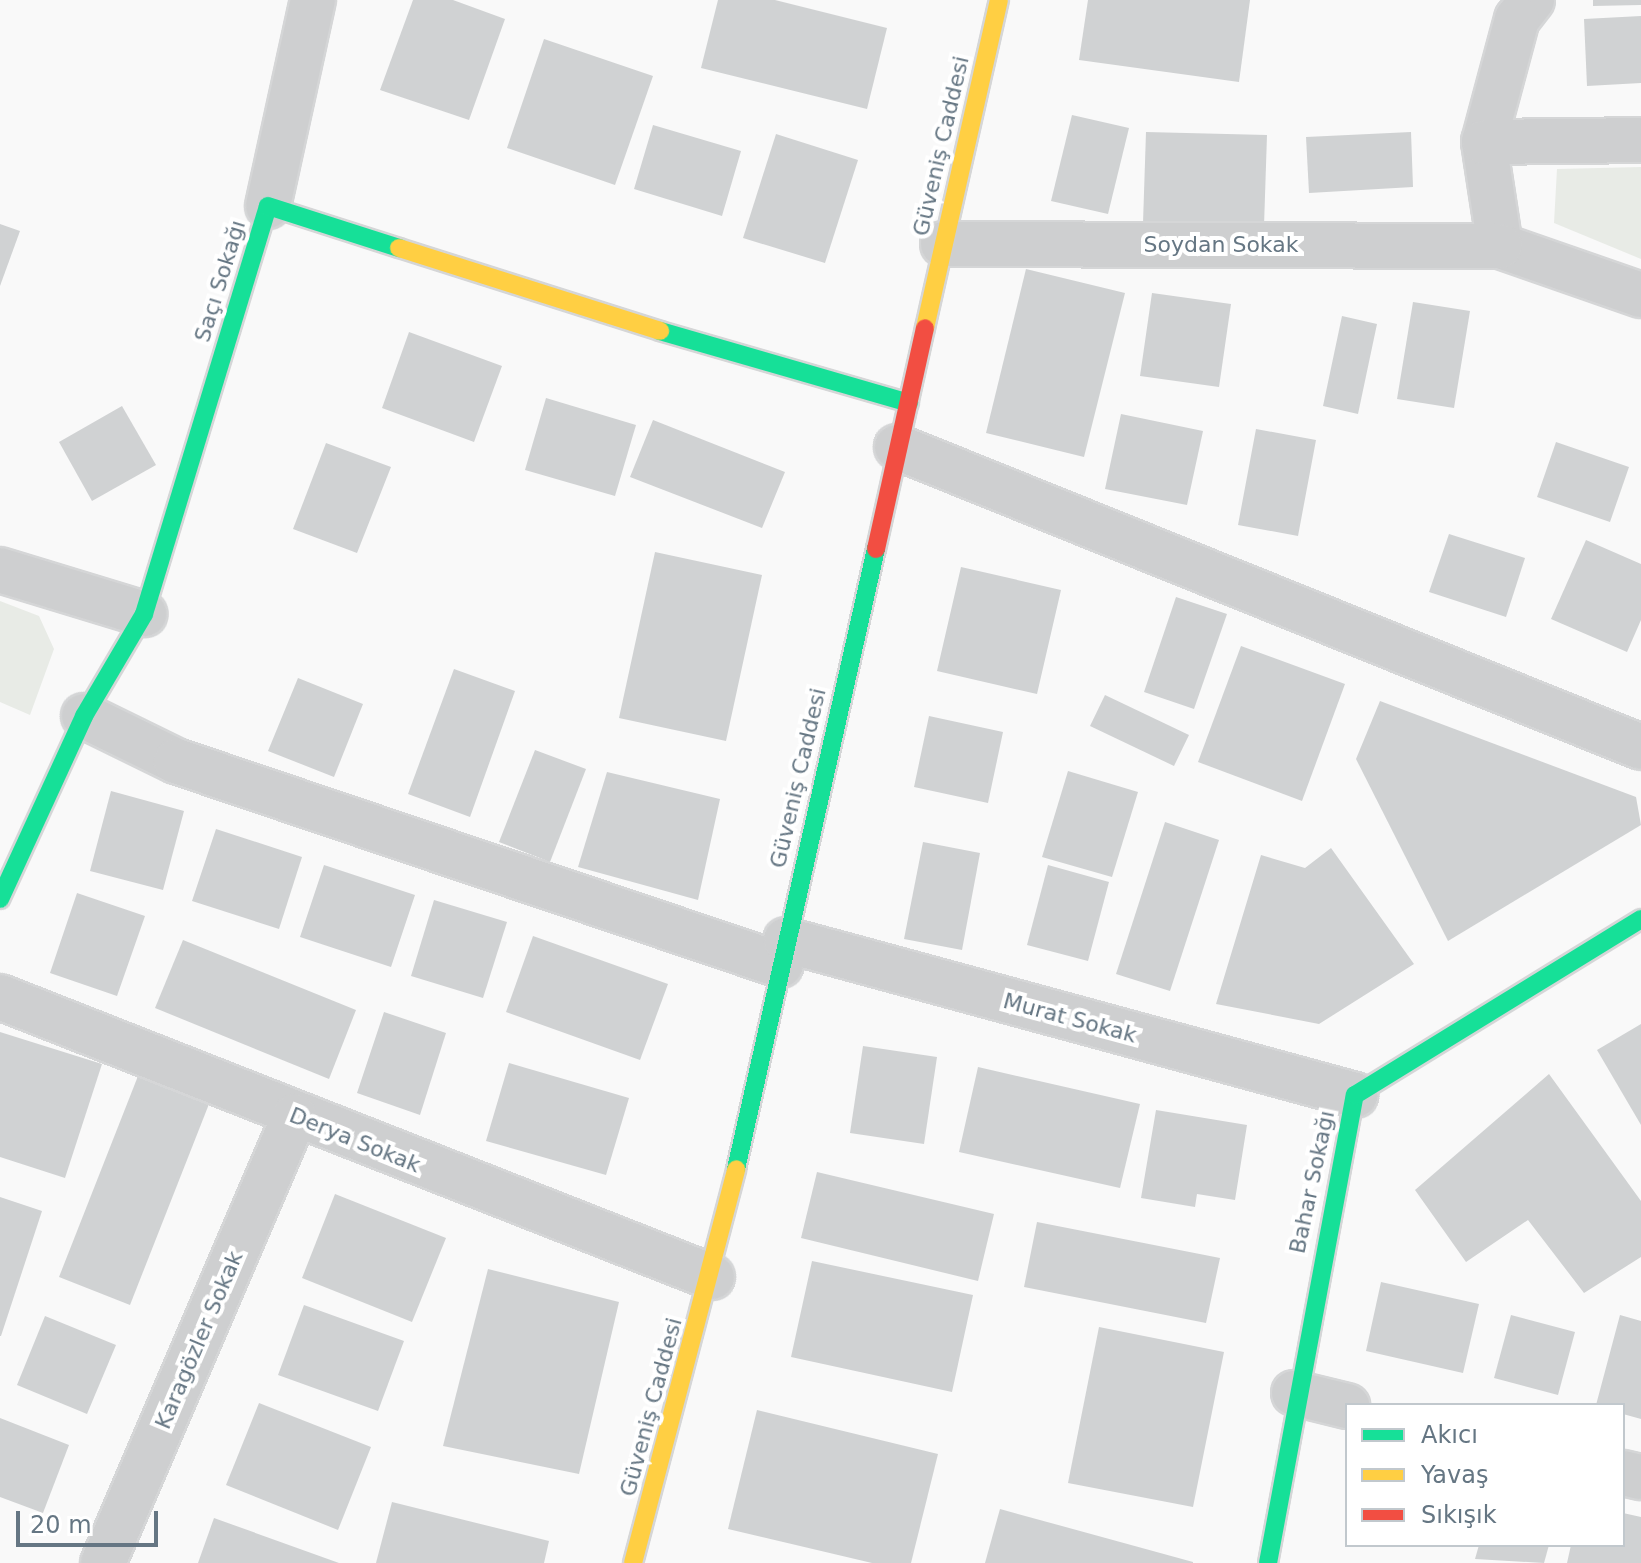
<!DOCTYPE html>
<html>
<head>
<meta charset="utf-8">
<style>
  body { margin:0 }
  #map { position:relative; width:1641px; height:1563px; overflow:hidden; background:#f9f9f9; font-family:"DejaVu Sans",sans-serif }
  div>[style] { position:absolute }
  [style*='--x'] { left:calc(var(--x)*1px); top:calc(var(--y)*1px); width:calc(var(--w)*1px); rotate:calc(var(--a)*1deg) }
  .green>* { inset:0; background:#e8ebe6 }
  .building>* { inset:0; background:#d0d2d3 }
  .roads { filter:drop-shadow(2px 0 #d5d6d7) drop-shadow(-2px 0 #d5d6d7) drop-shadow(0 2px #d5d6d7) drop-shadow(0 -2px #d5d6d7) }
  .street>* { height:44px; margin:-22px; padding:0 22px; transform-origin:22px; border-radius:22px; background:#cecfd0 }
  .fast>* { height:18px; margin:-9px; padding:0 9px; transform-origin:9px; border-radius:9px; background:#16e098 }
  .slow>* { height:18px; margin:-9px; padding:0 9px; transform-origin:9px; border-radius:9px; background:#ffcf43 }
  .jam>* { height:18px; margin:-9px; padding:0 9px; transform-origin:9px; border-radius:9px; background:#f24e42 }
  span { translate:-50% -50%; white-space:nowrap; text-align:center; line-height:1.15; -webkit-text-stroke:8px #fff; paint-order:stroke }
  .street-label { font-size:22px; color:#657683 }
  .legend { position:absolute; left:1345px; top:1403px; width:280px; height:144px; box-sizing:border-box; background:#fff; border:2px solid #c1c8cd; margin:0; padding:10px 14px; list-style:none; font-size:24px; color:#657683 }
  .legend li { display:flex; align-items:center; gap:16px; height:40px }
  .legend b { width:40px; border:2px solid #c1c8cd }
  .scale { position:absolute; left:16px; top:1511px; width:142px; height:36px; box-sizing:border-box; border:4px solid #657683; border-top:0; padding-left:10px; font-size:24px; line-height:28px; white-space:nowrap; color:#657683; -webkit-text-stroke:6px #fff; paint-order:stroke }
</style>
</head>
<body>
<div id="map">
  <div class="green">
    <div style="clip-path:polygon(1641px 167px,1641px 259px,1554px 223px,1557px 169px)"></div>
    <div style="clip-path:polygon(0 601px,39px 616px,54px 649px,30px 715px,0 702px)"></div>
  </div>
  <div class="building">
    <div style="clip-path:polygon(413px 0,453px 0,505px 19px,469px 120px,380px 90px)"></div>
    <div style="clip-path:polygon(718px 0,775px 0,887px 28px,867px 109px,701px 68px)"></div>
    <div style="clip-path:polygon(1088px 0,1250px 0,1239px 82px,1079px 60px)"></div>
    <div style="clip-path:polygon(1593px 0,1641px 0,1641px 5px,1593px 6px)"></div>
    <div style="clip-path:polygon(1641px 16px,1641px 83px,1587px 86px,1584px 19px)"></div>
    <div style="clip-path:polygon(544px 39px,653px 76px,615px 185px,507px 148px)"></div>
    <div style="clip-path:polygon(1072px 115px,1129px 128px,1108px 214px,1051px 201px)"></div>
    <div style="clip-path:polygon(653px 125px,741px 151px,722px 216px,634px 189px)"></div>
    <div style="clip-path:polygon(1146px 132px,1267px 135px,1264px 226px,1143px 223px)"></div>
    <div style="clip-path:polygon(1411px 132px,1413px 187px,1309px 193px,1306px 137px)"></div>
    <div style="clip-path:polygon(776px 134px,858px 160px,825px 263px,743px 238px)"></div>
    <div style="clip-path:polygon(0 224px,20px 231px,0 286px)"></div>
    <div style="clip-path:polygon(1026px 269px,1125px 293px,1084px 457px,986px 433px)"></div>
    <div style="clip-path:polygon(1152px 293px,1231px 304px,1219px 387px,1140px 376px)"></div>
    <div style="clip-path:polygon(1413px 302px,1470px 311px,1454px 408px,1397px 399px)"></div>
    <div style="clip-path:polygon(1342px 316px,1377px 324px,1358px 414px,1323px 406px)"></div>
    <div style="clip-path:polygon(409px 332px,502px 366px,474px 442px,382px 408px)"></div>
    <div style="clip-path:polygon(546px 398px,636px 425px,615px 496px,525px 470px)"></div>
    <div style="clip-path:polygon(122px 406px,156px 465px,92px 501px,59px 442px)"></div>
    <div style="clip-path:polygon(1121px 414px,1203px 431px,1187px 505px,1105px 489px)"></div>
    <div style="clip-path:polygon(653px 420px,785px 472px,762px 528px,630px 477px)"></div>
    <div style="clip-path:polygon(1256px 429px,1316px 440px,1298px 536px,1238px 525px)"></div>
    <div style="clip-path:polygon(1556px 442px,1629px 467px,1610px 522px,1537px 497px)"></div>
    <div style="clip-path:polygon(326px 443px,391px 467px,357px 553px,293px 529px)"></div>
    <div style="clip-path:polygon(1449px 534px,1525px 558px,1506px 617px,1429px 592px)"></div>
    <div style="clip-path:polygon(1586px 540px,1641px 564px,1641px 620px,1627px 652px,1551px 619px)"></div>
    <div style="clip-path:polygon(655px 552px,762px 575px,726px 741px,619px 718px)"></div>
    <div style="clip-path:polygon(961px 567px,1061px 590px,1037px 694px,937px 671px)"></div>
    <div style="clip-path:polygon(1176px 597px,1227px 614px,1194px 709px,1144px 692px)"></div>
    <div style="clip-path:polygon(1241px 646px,1345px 684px,1302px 801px,1198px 762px)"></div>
    <div style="clip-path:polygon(454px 669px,515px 691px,470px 817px,408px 794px)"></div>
    <div style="clip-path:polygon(298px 678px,363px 704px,334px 777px,268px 751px)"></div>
    <div style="clip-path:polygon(1105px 695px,1189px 735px,1174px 766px,1090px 726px)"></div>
    <div style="clip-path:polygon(1380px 701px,1636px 797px,1641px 825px,1448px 941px,1356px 759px)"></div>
    <div style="clip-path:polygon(929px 716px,1003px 732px,988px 803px,914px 787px)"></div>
    <div style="clip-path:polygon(535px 750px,586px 769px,550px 862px,499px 842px)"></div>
    <div style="clip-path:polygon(1068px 771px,1138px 792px,1112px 877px,1042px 857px)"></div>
    <div style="clip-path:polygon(607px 772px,720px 799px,698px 900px,578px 867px)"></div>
    <div style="clip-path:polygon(111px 791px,184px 811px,163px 890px,90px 871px)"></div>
    <div style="clip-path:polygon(1165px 822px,1219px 840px,1170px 991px,1116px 974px)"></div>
    <div style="clip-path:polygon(216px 829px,302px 857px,279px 929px,192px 901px)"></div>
    <div style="clip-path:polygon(923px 842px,980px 853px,962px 950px,904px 939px)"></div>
    <div style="clip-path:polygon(1331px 848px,1414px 964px,1319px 1024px,1216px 1004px,1261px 855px,1305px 868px)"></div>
    <div style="clip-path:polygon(324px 865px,415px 895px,391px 967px,300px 937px)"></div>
    <div style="clip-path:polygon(1048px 865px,1109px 882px,1088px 961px,1027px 945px)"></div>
    <div style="clip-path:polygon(77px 893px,145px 916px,117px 996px,50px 973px)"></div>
    <div style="clip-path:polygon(434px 900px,507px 922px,483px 998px,411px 976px)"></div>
    <div style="clip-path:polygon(533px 936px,668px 984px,640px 1060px,506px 1012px)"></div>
    <div style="clip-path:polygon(183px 940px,356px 1010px,329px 1079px,155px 1008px)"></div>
    <div style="clip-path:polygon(384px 1012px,446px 1033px,420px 1115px,357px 1093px)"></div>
    <div style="clip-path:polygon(1641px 1024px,1641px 1125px,1597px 1050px)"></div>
    <div style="clip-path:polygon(0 1032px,102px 1064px,65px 1178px,0 1157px)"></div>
    <div style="clip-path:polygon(863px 1046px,937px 1057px,924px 1144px,850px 1133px)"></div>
    <div style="clip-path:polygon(509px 1063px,629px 1098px,606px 1175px,486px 1141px)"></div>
    <div style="clip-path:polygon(978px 1067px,1140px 1104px,1120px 1188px,959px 1152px)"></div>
    <div style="clip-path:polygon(1549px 1074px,1641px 1201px,1641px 1257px,1584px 1293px,1528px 1220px,1466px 1262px,1415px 1190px)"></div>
    <div style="clip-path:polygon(138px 1076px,209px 1104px,130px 1305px,59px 1277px)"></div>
    <div style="clip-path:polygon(1156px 1110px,1247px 1125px,1235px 1200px,1197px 1194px,1195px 1207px,1141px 1198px)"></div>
    <div style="clip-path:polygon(817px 1172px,994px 1214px,978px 1281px,801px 1238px)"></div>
    <div style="clip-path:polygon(335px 1194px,446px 1238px,412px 1322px,302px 1278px)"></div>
    <div style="clip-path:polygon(0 1197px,42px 1211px,1px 1336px,0 1336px)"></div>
    <div style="clip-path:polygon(1037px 1222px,1220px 1258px,1206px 1323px,1024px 1287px)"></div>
    <div style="clip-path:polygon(812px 1261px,973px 1295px,952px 1392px,791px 1357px)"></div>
    <div style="clip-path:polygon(488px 1269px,619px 1302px,579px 1474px,443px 1446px)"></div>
    <div style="clip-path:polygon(1381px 1282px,1479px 1304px,1463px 1373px,1366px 1351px)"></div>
    <div style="clip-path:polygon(304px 1305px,404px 1341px,378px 1411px,278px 1375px)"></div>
    <div style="clip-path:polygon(1511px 1315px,1575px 1332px,1558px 1395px,1494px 1378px)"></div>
    <div style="clip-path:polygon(1620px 1315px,1641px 1321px,1641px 1419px,1623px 1414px,1623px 1405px,1596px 1405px)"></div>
    <div style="clip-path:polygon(45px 1316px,116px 1345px,87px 1414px,17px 1385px)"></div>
    <div style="clip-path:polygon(1099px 1327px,1224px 1352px,1193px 1507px,1068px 1483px)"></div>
    <div style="clip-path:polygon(259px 1403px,371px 1447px,338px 1530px,226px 1485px)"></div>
    <div style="clip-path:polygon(757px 1410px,938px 1454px,911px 1563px,872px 1563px,728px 1529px)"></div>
    <div style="clip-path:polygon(0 1418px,69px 1445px,43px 1513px,0 1497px)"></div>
    <div style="clip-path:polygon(392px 1502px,549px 1541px,544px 1563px,376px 1563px)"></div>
    <div style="clip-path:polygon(1000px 1509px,1193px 1562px,1193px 1563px,985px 1563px)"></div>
    <div style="clip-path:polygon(1623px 1513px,1641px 1517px,1641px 1563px,1567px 1563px,1571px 1545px,1623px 1545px)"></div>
    <div style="clip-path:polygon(214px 1518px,339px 1563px,198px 1563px)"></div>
    <div style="clip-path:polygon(1479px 1545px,1549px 1545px,1544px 1563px,1475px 1559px)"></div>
  </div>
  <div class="roads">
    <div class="street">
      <div style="--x:1532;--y:0;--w:24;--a:128"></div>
      <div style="--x:1517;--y:19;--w:127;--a:105"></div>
      <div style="--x:1484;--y:142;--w:105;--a:81.3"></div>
      <div style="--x:1500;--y:246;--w:149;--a:19.2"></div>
      <div style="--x:1484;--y:142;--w:157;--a:-0.7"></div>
      <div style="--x:268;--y:206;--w:211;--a:-77.7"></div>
      <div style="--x:943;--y:244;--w:557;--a:0.21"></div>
      <div style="--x:897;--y:447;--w:802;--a:21.96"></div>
      <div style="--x:0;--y:570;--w:151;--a:17"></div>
      <div style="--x:84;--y:716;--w:102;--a:26.1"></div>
      <div style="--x:176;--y:761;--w:638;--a:18.66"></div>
      <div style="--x:786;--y:940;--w:590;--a:15.24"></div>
      <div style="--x:0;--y:997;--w:765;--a:21.47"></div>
      <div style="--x:1294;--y:1393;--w:55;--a:13.8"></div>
      <div style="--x:1623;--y:1473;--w:18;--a:13"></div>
      <div style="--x:103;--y:1563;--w:486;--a:-66.8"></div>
    </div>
    <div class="fast">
      <div style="--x:660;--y:331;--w:259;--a:16.1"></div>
      <div style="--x:0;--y:899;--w:201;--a:-65.3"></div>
      <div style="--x:84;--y:716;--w:118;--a:-59.5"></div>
      <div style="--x:144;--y:614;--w:426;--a:-73.1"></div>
      <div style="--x:268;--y:206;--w:138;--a:17.8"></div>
      <div style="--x:736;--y:1169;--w:636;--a:-77.28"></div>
      <div style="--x:1268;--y:1563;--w:476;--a:-79.5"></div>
      <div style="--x:1355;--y:1095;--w:336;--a:-31.6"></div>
    </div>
    <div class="slow">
      <div style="--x:399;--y:248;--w:274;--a:17.6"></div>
      <div style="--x:925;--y:328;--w:336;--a:-77.3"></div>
      <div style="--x:633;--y:1563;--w:407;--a:-75.3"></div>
    </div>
    <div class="jam">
      <div style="--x:876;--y:549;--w:226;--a:-77.5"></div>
    </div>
  </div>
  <div class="street-label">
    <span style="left:941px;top:146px;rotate:-77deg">Güveniş Caddesi</span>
    <span style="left:1221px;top:245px">Soydan Sokak</span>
    <span style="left:220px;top:281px;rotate:-73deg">Saçı Sokağı</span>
    <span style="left:798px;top:778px;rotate:-77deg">Güveniş Caddesi</span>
    <span style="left:1070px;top:1018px;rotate:15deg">Murat Sokak</span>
    <span style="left:355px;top:1140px;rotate:22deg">Derya Sokak</span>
    <span style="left:1312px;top:1182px;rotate:-78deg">Bahar Sokağı</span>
    <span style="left:199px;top:1340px;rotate:-67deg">Karagözler Sokak</span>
    <span style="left:651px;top:1407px;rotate:-75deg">Güveniş Caddesi</span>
  </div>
  <ul class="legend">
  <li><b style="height:10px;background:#16e098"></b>Akıcı</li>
  <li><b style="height:10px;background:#ffcf43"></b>Yavaş</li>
  <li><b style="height:10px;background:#f24e42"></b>Sıkışık</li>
  </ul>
  <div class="scale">20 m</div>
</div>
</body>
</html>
